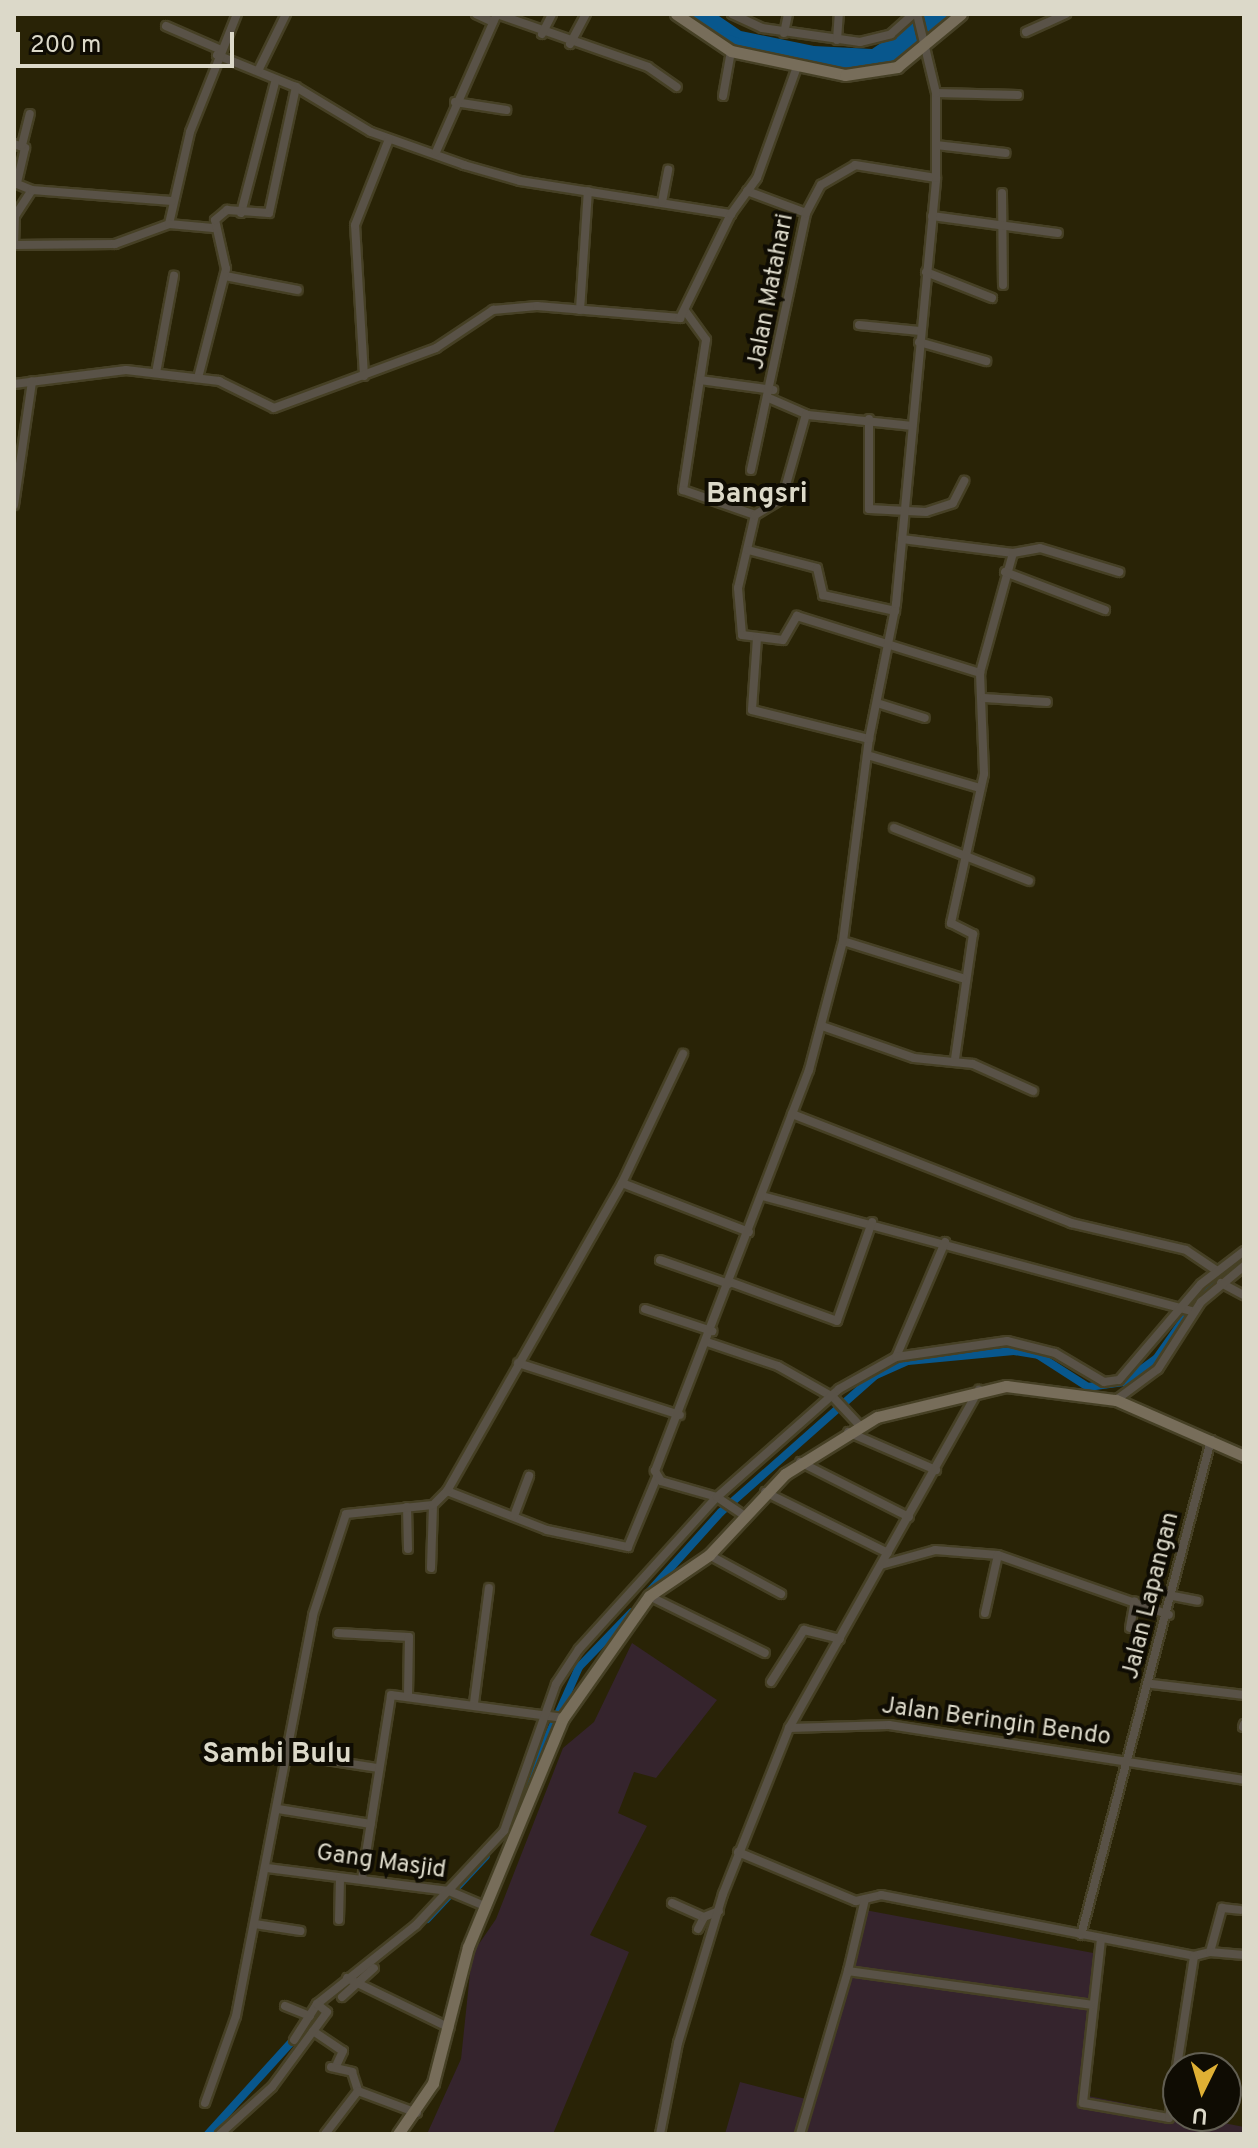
<!DOCTYPE html>
<html>
<head>
<meta charset="utf-8">
<style>
  body { margin:0 }
  #map { position:relative; width:1258px; height:2148px; overflow:hidden; background:#292306; font-family:Overpass,sans-serif }
  div>[style] { position:absolute }
  [style*='--x'] { left:calc(var(--x)*1px); top:calc(var(--y)*1px); width:calc(var(--w)*1px); rotate:calc(var(--a)*1deg) }
  .industrial>* { inset:0; background:#35242d }
  .water>* { inset:0; background:#08578d }
  .canal>* { height:8px; margin:-4px; padding:0 4px; transform-origin:4px; border-radius:4px; background:#08578d }
  .river>* { height:14px; margin:-7px; padding:0 7px; transform-origin:7px; border-radius:7px; background:#08578d }
  .roads { filter:drop-shadow(2px 0 #464025) drop-shadow(-2px 0 #464025) drop-shadow(0 2px #464025) drop-shadow(0 -2px #464025) }
  .street>* { height:8px; margin:-4px; padding:0 4px; transform-origin:4px; border-radius:4px; background:#595247 }
  .secondary>* { height:11px; margin:-5.5px; padding:0 5.5px; transform-origin:5.5px; border-radius:5.5px; background:#776d5a }
  span { translate:-50% -50%; white-space:nowrap; text-align:center; line-height:1.15; -webkit-text-stroke:8px #0f0c03; paint-order:stroke }
  .street-label { font-size:24px; color:#dcd9c9 }
  .quarter-label { font-size:28px; color:#dcd9c9; font-weight:700 }
  .frame { position:absolute; inset:0; border:16px solid #dcd9c9; pointer-events:none }
  .north { position:absolute; left:1162px; top:2052px; width:80px; height:80px; box-sizing:border-box; background:#0f0c03; border:2px solid #615e52; border-radius:50%; rotate:185deg; font-size:22px; font-weight:700; line-height:32px; text-align:center; color:#dcd9c9 }
  .north::after { content:''; display:block; margin:auto; width:28px; height:36px; background:#dfb034; clip-path:polygon(50% 0,100% 100%,50% 72%,0 100%) }
  .scale { position:absolute; left:16px; top:32px; width:218px; height:36px; box-sizing:border-box; border:4px solid #dcd9c9; border-top:0; padding-left:10px; font-size:24px; line-height:28px; white-space:nowrap; color:#dcd9c9; -webkit-text-stroke:6px #0f0c03; paint-order:stroke }
</style>
</head>
<body>
<div id="map">
  <div class="industrial">
    <div style="clip-path:polygon(632px 1643px,717px 1700px,656px 1778px,634px 1772px,618px 1813px,647px 1826px,590px 1935px,629px 1952px,553px 2134px,427px 2134px,461px 2059px,472px 1954px,496px 1919px,563px 1748px,594px 1722px)"></div>
    <div style="clip-path:polygon(865px 1910px,1104px 1955px,1088px 2096px,1244px 2127px,1244px 2134px,725px 2134px,740px 2082px,806px 2099px)"></div>
  </div>
  <div class="water">
    <div style="clip-path:polygon(687px 14px,716px 14px,741px 31px,814px 46px,872px 49px,924px 14px,958px 14px,900px 62px,851px 71px,773px 61px,713px 35px)"></div>
  </div>
  <div class="canal">
    <div style="--x:648;--y:1593;--w:109;--a:-48"></div>
    <div style="--x:721;--y:1512;--w:207;--a:-41.5"></div>
    <div style="--x:876;--y:1375;--w:35;--a:-24"></div>
    <div style="--x:908;--y:1361;--w:106;--a:-5.4"></div>
    <div style="--x:1014;--y:1351;--w:24;--a:9"></div>
    <div style="--x:1038;--y:1355;--w:59;--a:32.6"></div>
    <div style="--x:1088;--y:1387;--w:36;--a:-8"></div>
    <div style="--x:1124;--y:1382;--w:39;--a:-36"></div>
    <div style="--x:1156;--y:1359;--w:87;--a:-54.8"></div>
    <div style="--x:1206;--y:1288;--w:34;--a:-32"></div>
    <div style="--x:516;--y:1808;--w:154;--a:-65.9"></div>
    <div style="--x:579;--y:1667;--w:76;--a:-46.1"></div>
    <div style="--x:427;--y:1919;--w:86;--a:-46.9"></div>
    <div style="--x:208;--y:2134;--w:131;--a:-47.8"></div>
  </div>
  <div class="river">
    <div style="--x:691;--y:14;--w:38;--a:42"></div>
    <div style="--x:719;--y:39;--w:36;--a:18"></div>
  </div>
  <div class="roads">
    <div class="street">
      <div style="--x:476;--y:14;--w:19;--a:25"></div>
      <div style="--x:497;--y:14;--w:160;--a:19.3"></div>
      <div style="--x:648;--y:67;--w:35;--a:35"></div>
      <div style="--x:732;--y:14;--w:33;--a:25"></div>
      <div style="--x:762;--y:28;--w:99;--a:8.1"></div>
      <div style="--x:860;--y:42;--w:32;--a:-14"></div>
      <div style="--x:891;--y:34;--w:30;--a:-42"></div>
      <div style="--x:166;--y:26;--w:58;--a:23.5"></div>
      <div style="--x:1026;--y:32;--w:44;--a:-24.2"></div>
      <div style="--x:784;--y:33;--w:19;--a:-78"></div>
      <div style="--x:542;--y:34;--w:22;--a:-63"></div>
      <div style="--x:837;--y:40;--w:26;--a:-86"></div>
      <div style="--x:570;--y:44;--w:34;--a:-62"></div>
      <div style="--x:217;--y:55;--w:85;--a:22.1"></div>
      <div style="--x:296;--y:87;--w:87;--a:31"></div>
      <div style="--x:371;--y:132;--w:99;--a:19.5"></div>
      <div style="--x:464;--y:165;--w:58;--a:15.9"></div>
      <div style="--x:520;--y:181;--w:214;--a:8.9"></div>
      <div style="--x:258;--y:71;--w:64;--a:-63.8"></div>
      <div style="--x:936;--y:93;--w:82;--a:1.4"></div>
      <div style="--x:723;--y:96;--w:46;--a:-79.9"></div>
      <div style="--x:455;--y:102;--w:52;--a:8.9"></div>
      <div style="--x:14;--y:144;--w:12;--a:20"></div>
      <div style="--x:25;--y:148;--w:37;--a:103"></div>
      <div style="--x:17;--y:184;--w:16;--a:22"></div>
      <div style="--x:22;--y:145;--w:32;--a:-76"></div>
      <div style="--x:936;--y:145;--w:70;--a:6.5"></div>
      <div style="--x:436;--y:152;--w:151;--a:-66.2"></div>
      <div style="--x:747;--y:191;--w:63;--a:20.4"></div>
      <div style="--x:1002;--y:193;--w:92;--a:89.4"></div>
      <div style="--x:662;--y:202;--w:33;--a:-79"></div>
      <div style="--x:241;--y:213;--w:138;--a:-75.4"></div>
      <div style="--x:932;--y:216;--w:127;--a:7.7"></div>
      <div style="--x:169;--y:224;--w:94;--a:-77.1"></div>
      <div style="--x:190;--y:132;--w:127;--a:-68.3"></div>
      <div style="--x:14;--y:245;--w:101;--a:-0.6"></div>
      <div style="--x:115;--y:244;--w:58;--a:-20.3"></div>
      <div style="--x:169;--y:224;--w:44;--a:5.2"></div>
      <div style="--x:14;--y:245;--w:29;--a:-88"></div>
      <div style="--x:15;--y:216;--w:31;--a:-57"></div>
      <div style="--x:32;--y:190;--w:140;--a:4.5"></div>
      <div style="--x:926;--y:272;--w:71;--a:21.5"></div>
      <div style="--x:225;--y:276;--w:74;--a:10.9"></div>
      <div style="--x:580;--y:310;--w:119;--a:-86.2"></div>
      <div style="--x:686;--y:312;--w:34;--a:54"></div>
      <div style="--x:706;--y:340;--w:152;--a:98.7"></div>
      <div style="--x:683;--y:490;--w:76;--a:19.1"></div>
      <div style="--x:755;--y:515;--w:75;--a:103.1"></div>
      <div style="--x:738;--y:588;--w:47;--a:85.1"></div>
      <div style="--x:742;--y:635;--w:41;--a:7"></div>
      <div style="--x:783;--y:640;--w:28;--a:-60"></div>
      <div style="--x:797;--y:616;--w:192;--a:17.3"></div>
      <div style="--x:859;--y:325;--w:61;--a:5.6"></div>
      <div style="--x:919;--y:342;--w:70;--a:15.8"></div>
      <div style="--x:156;--y:373;--w:99;--a:-79.5"></div>
      <div style="--x:364;--y:376;--w:151;--a:-93.4"></div>
      <div style="--x:355;--y:225;--w:92;--a:-68.4"></div>
      <div style="--x:198;--y:378;--w:113;--a:-75.6"></div>
      <div style="--x:226;--y:269;--w:50;--a:-102.7"></div>
      <div style="--x:215;--y:220;--w:16;--a:-40"></div>
      <div style="--x:227;--y:210;--w:42;--a:4.1"></div>
      <div style="--x:269;--y:213;--w:129;--a:-77.9"></div>
      <div style="--x:700;--y:380;--w:74;--a:7.8"></div>
      <div style="--x:14;--y:384;--w:113;--a:-7.1"></div>
      <div style="--x:126;--y:370;--w:94;--a:6.7"></div>
      <div style="--x:219;--y:381;--w:61;--a:26.1"></div>
      <div style="--x:274;--y:408;--w:173;--a:-20.3"></div>
      <div style="--x:436;--y:348;--w:69;--a:-33.7"></div>
      <div style="--x:493;--y:310;--w:44;--a:-5.2"></div>
      <div style="--x:537;--y:306;--w:144;--a:4.8"></div>
      <div style="--x:680;--y:318;--w:116;--a:-63.9"></div>
      <div style="--x:731;--y:214;--w:44;--a:-54.2"></div>
      <div style="--x:757;--y:178;--w:118;--a:-70.2"></div>
      <div style="--x:771;--y:399;--w:40;--a:23.4"></div>
      <div style="--x:808;--y:415;--w:105;--a:6"></div>
      <div style="--x:869;--y:419;--w:90;--a:90"></div>
      <div style="--x:869;--y:509;--w:57;--a:3"></div>
      <div style="--x:926;--y:512;--w:28;--a:-18"></div>
      <div style="--x:953;--y:503;--w:25;--a:-63"></div>
      <div style="--x:751;--y:470;--w:263;--a:-77.9"></div>
      <div style="--x:806;--y:213;--w:32;--a:-62"></div>
      <div style="--x:821;--y:185;--w:39;--a:-30"></div>
      <div style="--x:855;--y:165;--w:82;--a:9.1"></div>
      <div style="--x:14;--y:505;--w:125;--a:-81.7"></div>
      <div style="--x:755;--y:515;--w:31;--a:-31"></div>
      <div style="--x:782;--y:499;--w:88;--a:-74.2"></div>
      <div style="--x:902;--y:539;--w:112;--a:7.2"></div>
      <div style="--x:1013;--y:553;--w:124;--a:105.4"></div>
      <div style="--x:980;--y:673;--w:101;--a:87.7"></div>
      <div style="--x:984;--y:774;--w:153;--a:102.5"></div>
      <div style="--x:951;--y:923;--w:25;--a:27"></div>
      <div style="--x:973;--y:934;--w:126;--a:98.2"></div>
      <div style="--x:748;--y:550;--w:71;--a:14.6"></div>
      <div style="--x:817;--y:568;--w:28;--a:77"></div>
      <div style="--x:823;--y:595;--w:74;--a:12.5"></div>
      <div style="--x:1013;--y:553;--w:27;--a:-10"></div>
      <div style="--x:1040;--y:548;--w:83;--a:16.9"></div>
      <div style="--x:1005;--y:572;--w:107;--a:20.8"></div>
      <div style="--x:757;--y:638;--w:72;--a:94"></div>
      <div style="--x:752;--y:710;--w:121;--a:13.9"></div>
      <div style="--x:984;--y:698;--w:63;--a:3.6"></div>
      <div style="--x:877;--y:703;--w:50;--a:17.4"></div>
      <div style="--x:867;--y:755;--w:118;--a:16.3"></div>
      <div style="--x:894;--y:828;--w:145;--a:21.4"></div>
      <div style="--x:843;--y:941;--w:125;--a:17.3"></div>
      <div style="--x:822;--y:1026;--w:97;--a:19.2"></div>
      <div style="--x:914;--y:1058;--w:59;--a:5.8"></div>
      <div style="--x:973;--y:1064;--w:66;--a:24.2"></div>
      <div style="--x:792;--y:1114;--w:300;--a:21.3"></div>
      <div style="--x:1071;--y:1223;--w:118;--a:13.2"></div>
      <div style="--x:1186;--y:1250;--w:37;--a:34"></div>
      <div style="--x:622;--y:1183;--w:136;--a:21.1"></div>
      <div style="--x:762;--y:1196;--w:447;--a:15"></div>
      <div style="--x:660;--y:1260;--w:73;--a:19.2"></div>
      <div style="--x:730;--y:1282;--w:114;--a:20"></div>
      <div style="--x:837;--y:1321;--w:105;--a:-70.5"></div>
      <div style="--x:1221;--y:1283;--w:26;--a:28"></div>
      <div style="--x:645;--y:1309;--w:71;--a:18.2"></div>
      <div style="--x:707;--y:1342;--w:75;--a:18.7"></div>
      <div style="--x:778;--y:1366;--w:63;--a:29.4"></div>
      <div style="--x:833;--y:1397;--w:38;--a:47"></div>
      <div style="--x:896;--y:1357;--w:125;--a:-66.9"></div>
      <div style="--x:518;--y:1363;--w:170;--a:17.8"></div>
      <div style="--x:1116;--y:1400;--w:52;--a:-36.4"></div>
      <div style="--x:1158;--y:1369;--w:80;--a:-57.3"></div>
      <div style="--x:1201;--y:1302;--w:56;--a:-39.9"></div>
      <div style="--x:848;--y:1432;--w:96;--a:23.4"></div>
      <div style="--x:800;--y:1462;--w:122;--a:26.8"></div>
      <div style="--x:447;--y:1491;--w:107;--a:21.3"></div>
      <div style="--x:547;--y:1530;--w:83;--a:11.9"></div>
      <div style="--x:628;--y:1547;--w:76;--a:-67.5"></div>
      <div style="--x:765;--y:1492;--w:137;--a:26.4"></div>
      <div style="--x:407;--y:1507;--w:42;--a:88.6"></div>
      <div style="--x:742;--y:1514;--w:30;--a:-146"></div>
      <div style="--x:717;--y:1497;--w:58;--a:-164.1"></div>
      <div style="--x:661;--y:1481;--w:12;--a:-121"></div>
      <div style="--x:655;--y:1471;--w:430;--a:-69"></div>
      <div style="--x:809;--y:1070;--w:133;--a:-75.2"></div>
      <div style="--x:843;--y:941;--w:204;--a:-82.7"></div>
      <div style="--x:869;--y:739;--w:138;--a:-78.7"></div>
      <div style="--x:896;--y:604;--w:428;--a:-84.6"></div>
      <div style="--x:936;--y:178;--w:85;--a:-90"></div>
      <div style="--x:936;--y:93;--w:81;--a:-103.5"></div>
      <div style="--x:514;--y:1516;--w:43;--a:-69.4"></div>
      <div style="--x:709;--y:1555;--w:82;--a:28.4"></div>
      <div style="--x:881;--y:1565;--w:56;--a:-15.5"></div>
      <div style="--x:935;--y:1550;--w:63;--a:4.5"></div>
      <div style="--x:998;--y:1555;--w:181;--a:19.3"></div>
      <div style="--x:431;--y:1568;--w:63;--a:-88.2"></div>
      <div style="--x:649;--y:1596;--w:129;--a:26.2"></div>
      <div style="--x:1173;--y:1596;--w:25;--a:11"></div>
      <div style="--x:985;--y:1613;--w:59;--a:-77.4"></div>
      <div style="--x:1130;--y:1628;--w:27;--a:-80"></div>
      <div style="--x:338;--y:1633;--w:71;--a:3.2"></div>
      <div style="--x:409;--y:1637;--w:59;--a:91"></div>
      <div style="--x:771;--y:1682;--w:62;--a:-57.6"></div>
      <div style="--x:804;--y:1630;--w:37;--a:14"></div>
      <div style="--x:1152;--y:1684;--w:93;--a:6.8"></div>
      <div style="--x:474;--y:1703;--w:116;--a:-82.6"></div>
      <div style="--x:1243;--y:1727;--w:3;--a:-72"></div>
      <div style="--x:789;--y:1728;--w:100;--a:-1.7"></div>
      <div style="--x:889;--y:1725;--w:359;--a:8.8"></div>
      <div style="--x:287;--y:1754;--w:91;--a:8.8"></div>
      <div style="--x:278;--y:1809;--w:94;--a:9.2"></div>
      <div style="--x:738;--y:1852;--w:128;--a:22.6"></div>
      <div style="--x:856;--y:1901;--w:26;--a:-13"></div>
      <div style="--x:881;--y:1895;--w:319;--a:11"></div>
      <div style="--x:1194;--y:1956;--w:16;--a:-14"></div>
      <div style="--x:1210;--y:1952;--w:46;--a:-74.7"></div>
      <div style="--x:1222;--y:1908;--w:18;--a:6"></div>
      <div style="--x:267;--y:1868;--w:183;--a:7.2"></div>
      <div style="--x:449;--y:1891;--w:41;--a:22.8"></div>
      <div style="--x:362;--y:1879;--w:186;--a:-81"></div>
      <div style="--x:391;--y:1695;--w:174;--a:7.6"></div>
      <div style="--x:672;--y:1903;--w:35;--a:24"></div>
      <div style="--x:339;--y:1920;--w:42;--a:-88.6"></div>
      <div style="--x:255;--y:1924;--w:46;--a:8.8"></div>
      <div style="--x:698;--y:1929;--w:13;--a:-63"></div>
      <div style="--x:704;--y:1917;--w:16;--a:-22"></div>
      <div style="--x:1081;--y:1935;--w:512;--a:-75.28"></div>
      <div style="--x:1101;--y:1939;--w:165;--a:96.3"></div>
      <div style="--x:1083;--y:2103;--w:87;--a:9.9"></div>
      <div style="--x:1169;--y:2118;--w:164;--a:-81.2"></div>
      <div style="--x:1210;--y:1952;--w:34;--a:5"></div>
      <div style="--x:848;--y:1971;--w:74;--a:-76.7"></div>
      <div style="--x:347;--y:1978;--w:114;--a:25.9"></div>
      <div style="--x:342;--y:1997;--w:43;--a:-42.2"></div>
      <div style="--x:285;--y:2006;--w:27;--a:22"></div>
      <div style="--x:313;--y:2031;--w:36;--a:34"></div>
      <div style="--x:343;--y:2051;--w:14;--a:115"></div>
      <div style="--x:294;--y:2040;--w:43;--a:-57.4"></div>
      <div style="--x:317;--y:2004;--w:127;--a:-38.6"></div>
      <div style="--x:416;--y:1925;--w:129;--a:-46.9"></div>
      <div style="--x:504;--y:1831;--w:156;--a:-70.5"></div>
      <div style="--x:556;--y:1684;--w:42;--a:-56.7"></div>
      <div style="--x:579;--y:1649;--w:205;--a:-47.8"></div>
      <div style="--x:717;--y:1497;--w:163;--a:-41.5"></div>
      <div style="--x:839;--y:1389;--w:65;--a:-29.3"></div>
      <div style="--x:896;--y:1357;--w:112;--a:-8.2"></div>
      <div style="--x:1007;--y:1341;--w:49;--a:14"></div>
      <div style="--x:1055;--y:1353;--w:57;--a:30.6"></div>
      <div style="--x:1104;--y:1382;--w:15;--a:-8"></div>
      <div style="--x:1119;--y:1380;--w:126;--a:-49.5"></div>
      <div style="--x:1201;--y:1284;--w:54;--a:-37.5"></div>
      <div style="--x:331;--y:2067;--w:22;--a:13"></div>
      <div style="--x:352;--y:2072;--w:20;--a:72"></div>
      <div style="--x:358;--y:2091;--w:63;--a:20.4"></div>
      <div style="--x:205;--y:2103;--w:92;--a:-70.4"></div>
      <div style="--x:236;--y:2016;--w:408;--a:-79.1"></div>
      <div style="--x:313;--y:1615;--w:106;--a:-71.9"></div>
      <div style="--x:346;--y:1514;--w:87;--a:-5.9"></div>
      <div style="--x:433;--y:1505;--w:20;--a:-45"></div>
      <div style="--x:447;--y:1491;--w:354;--a:-60.4"></div>
      <div style="--x:622;--y:1183;--w:143;--a:-64.7"></div>
      <div style="--x:220;--y:2134;--w:70;--a:-42.1"></div>
      <div style="--x:272;--y:2087;--w:93;--a:-53.7"></div>
      <div style="--x:327;--y:2012;--w:13;--a:-141"></div>
      <div style="--x:325;--y:2134;--w:54;--a:-52.5"></div>
      <div style="--x:660;--y:2134;--w:93;--a:-78.8"></div>
      <div style="--x:678;--y:2043;--w:156;--a:-73.2"></div>
      <div style="--x:723;--y:1894;--w:179;--a:-68.3"></div>
      <div style="--x:789;--y:1728;--w:388;--a:-60.7"></div>
      <div style="--x:800;--y:2134;--w:170;--a:-73.6"></div>
      <div style="--x:848;--y:1971;--w:247;--a:7.9"></div>
    </div>
    <div class="secondary">
      <div style="--x:676;--y:14;--w:66;--a:33.9"></div>
      <div style="--x:731;--y:51;--w:116;--a:11.9"></div>
      <div style="--x:845;--y:75;--w:53;--a:-8.7"></div>
      <div style="--x:897;--y:67;--w:83;--a:-39.6"></div>
      <div style="--x:398;--y:2134;--w:62;--a:-55.5"></div>
      <div style="--x:433;--y:2083;--w:140;--a:-75.6"></div>
      <div style="--x:468;--y:1947;--w:248;--a:-67.5"></div>
      <div style="--x:563;--y:1718;--w:149;--a:-54.8"></div>
      <div style="--x:649;--y:1596;--w:73;--a:-34.3"></div>
      <div style="--x:709;--y:1555;--w:111;--a:-46.8"></div>
      <div style="--x:785;--y:1474;--w:108;--a:-31.8"></div>
      <div style="--x:877;--y:1417;--w:133;--a:-13.5"></div>
      <div style="--x:1006;--y:1386;--w:111;--a:7.3"></div>
      <div style="--x:1116;--y:1400;--w:140;--a:23.6"></div>
    </div>
  </div>
  <div class="street-label">
    <span style="left:772px;top:292px;rotate:-79deg">Jalan Matahari</span>
    <span style="left:1152px;top:1596px;rotate:-76deg">Jalan Lapangan</span>
    <span style="left:996px;top:1723px;rotate:8deg">Jalan Beringin Bendo</span>
    <span style="left:381px;top:1863px;rotate:8deg">Gang Masjid</span>
  </div>
  <div class="quarter-label">
    <span style="left:757px;top:495px">Bangsri</span>
    <span style="left:277px;top:1755px">Sambi Bulu</span>
  </div>
  <div class="frame"></div>
  <div class="north">U</div>
  <div class="scale">200 m</div>
</div>
</body>
</html>
